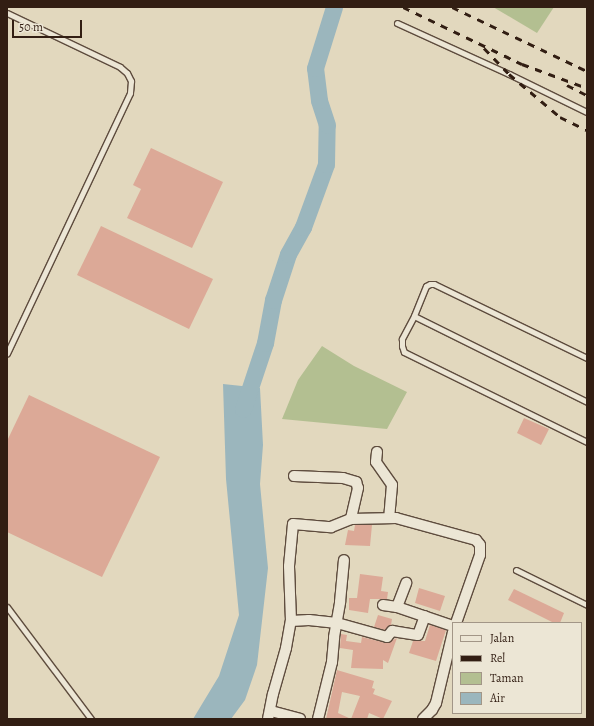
<!DOCTYPE html>
<html>
<head>
<meta charset="utf-8">
<style>
  body { margin:0 }
  #map { position:relative; width:594px; height:726px; overflow:hidden; background:#e2d8be; font-family:Alegreya,serif }
  div>[style] { position:absolute }
  [style*='--x'] { left:calc(var(--x)*1px); top:calc(var(--y)*1px); width:calc(var(--w)*1px); rotate:calc(var(--a)*1deg) }
  .green>* { inset:0; background:#b3bf91 }
  .water>* { inset:0; background:#9bb6bd }
  .river>* { height:17px; margin:-8.5px; padding:0 8.5px; transform-origin:8.5px; border-radius:8.5px; background:#9bb6bd }
  .building>* { inset:0; background:#dca997 }
  .roads { filter:drop-shadow(1px 0 #5e4c3e) drop-shadow(-1px 0 #5e4c3e) drop-shadow(0 1px #5e4c3e) drop-shadow(0 -1px #5e4c3e) }
  .lane>* { height:5px; margin:-2.5px; padding:0 2.5px; transform-origin:2.5px; border-radius:2.5px; background:#ece6d5 }
  .street>* { height:10px; margin:-5px; padding:0 5px; transform-origin:5px; border-radius:5px; background:#ece6d5 }
  .rail>* { height:3px; margin-top:-1.5px; transform-origin:0; background:repeating-linear-gradient(90deg,#321e13 0 7px,transparent 0 14px) }
  span { translate:-50% -50%; white-space:nowrap; text-align:center; line-height:1.15; -webkit-text-stroke:4px #ece6d5; paint-order:stroke }
  .frame { position:absolute; inset:0; border:8px solid #321e13; pointer-events:none }
  .legend { position:absolute; left:452px; top:622px; width:130px; height:92px; box-sizing:border-box; background:#ece6d5; border:1px solid #a29687; margin:0; padding:5px 7px; list-style:none; font-size:12px; color:#321e13 }
  .legend li { display:flex; align-items:center; gap:8px; height:20px }
  .legend b { width:20px; border:1px solid #a29687 }
  .scale { position:absolute; left:12px; top:20px; width:70px; height:18px; box-sizing:border-box; border:2px solid #321e13; border-top:0; padding-left:5px; font-size:12px; line-height:14px; white-space:nowrap; color:#321e13; -webkit-text-stroke:3px #ece6d5; paint-order:stroke }
</style>
</head>
<body>
<div id="map">
  <div class="green">
    <div style="clip-path:polygon(493px 7px,554px 7px,537px 33px)"></div>
    <div style="clip-path:polygon(322px 346px,354px 366px,407px 392px,387px 429px,282px 419px,298px 380px)"></div>
  </div>
  <div class="water">
    <div style="clip-path:polygon(223px 384px,260px 388px,263px 445px,260px 484px,268px 568px,257px 665px,245px 700px,231px 719px,193px 719px,219px 676px,239px 615px,226px 479px)"></div>
  </div>
  <div class="river">
    <div style="--x:243;--y:409;--w:70;--a:-71.6"></div>
    <div style="--x:265;--y:343;--w:44;--a:-79.5"></div>
    <div style="--x:273;--y:300;--w:48;--a:-71.9"></div>
    <div style="--x:288;--y:254;--w:31;--a:-61"></div>
    <div style="--x:303;--y:227;--w:67;--a:-69.9"></div>
    <div style="--x:326;--y:164;--w:39;--a:-89"></div>
    <div style="--x:327;--y:125;--w:26;--a:-108"></div>
    <div style="--x:319;--y:100;--w:32;--a:-97"></div>
    <div style="--x:315;--y:68;--w:64;--a:-72.7"></div>
  </div>
  <div class="building">
    <div style="clip-path:polygon(151px 148px,223px 182px,192px 248px,127px 218px,141px 189px,133px 185px)"></div>
    <div style="clip-path:polygon(101px 226px,213px 279px,189px 329px,77px 275px)"></div>
    <div style="clip-path:polygon(29px 395px,160px 457px,102px 577px,7px 532px,7px 441px)"></div>
    <div style="clip-path:polygon(524px 418px,549px 429px,541px 445px,517px 433px)"></div>
    <div style="clip-path:polygon(355px 525px,372px 525px,370px 546px,345px 545px,348px 530px,354px 531px)"></div>
    <div style="clip-path:polygon(360px 574px,383px 577px,381px 591px,388px 592px,387px 599px,370px 599px,368px 613px,349px 610px,349px 598px,357px 598px)"></div>
    <div style="clip-path:polygon(419px 588px,445px 596px,440px 611px,415px 603px)"></div>
    <div style="clip-path:polygon(514px 589px,564px 613px,560px 623px,554px 623px,508px 600px)"></div>
    <div style="clip-path:polygon(378px 615px,392px 619px,391px 625px,385px 630px,374px 627px)"></div>
    <div style="clip-path:polygon(430px 625px,446px 630px,436px 661px,409px 653px,413px 641px,425px 641px)"></div>
    <div style="clip-path:polygon(341px 634px,347px 635px,346px 641px,361px 643px,362px 637px,386px 643px,397px 638px,388px 663px,383px 660px,383px 669px,351px 668px,353px 650px,340px 648px)"></div>
    <div style="clip-path:polygon(337px 670px,374px 681px,372px 688px,375px 689px,373px 694px,392px 701px,383px 719px,369px 713px,367px 719px,351px 719px,360px 696px,342px 692px,338px 713px,351px 719px,326px 719px)"></div>
  </div>
  <div class="roads">
    <div class="lane">
      <div style="--x:7;--y:13;--w:125;--a:25.5"></div>
      <div style="--x:120;--y:67;--w:9;--a:41"></div>
      <div style="--x:127;--y:73;--w:9;--a:63"></div>
      <div style="--x:131;--y:81;--w:12;--a:95"></div>
      <div style="--x:130;--y:93;--w:288;--a:115.3"></div>
      <div style="--x:397;--y:23;--w:123;--a:24.5"></div>
      <div style="--x:509;--y:74;--w:87;--a:26"></div>
      <div style="--x:414;--y:316;--w:193;--a:26.4"></div>
      <div style="--x:587;--y:358;--w:170;--a:-154.2"></div>
      <div style="--x:434;--y:284;--w:4;--a:180"></div>
      <div style="--x:430;--y:284;--w:4;--a:153"></div>
      <div style="--x:426;--y:286;--w:32;--a:112"></div>
      <div style="--x:414;--y:316;--w:26;--a:118"></div>
      <div style="--x:402;--y:339;--w:7;--a:90"></div>
      <div style="--x:402;--y:346;--w:6;--a:72"></div>
      <div style="--x:404;--y:352;--w:204;--a:26.2"></div>
      <div style="--x:516;--y:570;--w:79;--a:26.2"></div>
      <div style="--x:7;--y:607;--w:140;--a:53.1"></div>
    </div>
    <div class="street">
      <div style="--x:377;--y:452;--w:10;--a:96"></div>
      <div style="--x:376;--y:462;--w:28;--a:55"></div>
      <div style="--x:392;--y:485;--w:33;--a:95"></div>
      <div style="--x:294;--y:476;--w:49;--a:2.3"></div>
      <div style="--x:343;--y:478;--w:14;--a:17"></div>
      <div style="--x:356;--y:482;--w:6;--a:72"></div>
      <div style="--x:358;--y:488;--w:32;--a:103"></div>
      <div style="--x:383;--y:605;--w:14;--a:8"></div>
      <div style="--x:397;--y:607;--w:59;--a:18.7"></div>
      <div style="--x:397;--y:607;--w:26;--a:-69"></div>
      <div style="--x:291;--y:621;--w:18;--a:-3"></div>
      <div style="--x:309;--y:620;--w:28;--a:6"></div>
      <div style="--x:337;--y:623;--w:52;--a:15.6"></div>
      <div style="--x:387;--y:637;--w:8;--a:-50"></div>
      <div style="--x:392;--y:631;--w:26;--a:9"></div>
      <div style="--x:418;--y:635;--w:20;--a:-70"></div>
      <div style="--x:271;--y:711;--w:30;--a:15"></div>
      <div style="--x:268;--y:719;--w:25;--a:-79"></div>
      <div style="--x:273;--y:694;--w:48;--a:-74.2"></div>
      <div style="--x:286;--y:648;--w:27;--a:-80"></div>
      <div style="--x:291;--y:621;--w:55;--a:-92.1"></div>
      <div style="--x:289;--y:566;--w:42;--a:-84.6"></div>
      <div style="--x:293;--y:524;--w:38;--a:5"></div>
      <div style="--x:331;--y:527;--w:22;--a:-22"></div>
      <div style="--x:351;--y:519;--w:45;--a:-1.3"></div>
      <div style="--x:396;--y:518;--w:83;--a:15.4"></div>
      <div style="--x:476;--y:540;--w:6;--a:51"></div>
      <div style="--x:480;--y:545;--w:10;--a:90"></div>
      <div style="--x:480;--y:555;--w:72;--a:109.4"></div>
      <div style="--x:318;--y:719;--w:59;--a:-76.2"></div>
      <div style="--x:332;--y:662;--w:25;--a:-85"></div>
      <div style="--x:334;--y:637;--w:36;--a:-80"></div>
      <div style="--x:340;--y:602;--w:42;--a:-84.6"></div>
      <div style="--x:423;--y:719;--w:13;--a:-45"></div>
      <div style="--x:432;--y:710;--w:8;--a:-60"></div>
      <div style="--x:436;--y:703;--w:73;--a:-76.5"></div>
    </div>
  </div>
  <div class="rail">
    <div style="--x:403;--y:7;--w:132;--a:25.6"></div>
    <div style="--x:522;--y:64;--w:69;--a:20.3"></div>
    <div style="--x:452;--y:7;--w:149;--a:25.4"></div>
    <div style="--x:484;--y:48;--w:36;--a:46"></div>
    <div style="--x:509;--y:74;--w:67;--a:40.1"></div>
    <div style="--x:560;--y:117;--w:30;--a:26"></div>
    <div style="--x:567;--y:85;--w:22;--a:27"></div>
  </div>
  <div class="frame"></div>
  <ul class="legend">
  <li><b style="height:5px;background:#ece6d5"></b>Jalan</li>
  <li><b style="height:5px;background:#321e13"></b>Rel</li>
  <li><b style="height:11px;background:#b3bf91"></b>Taman</li>
  <li><b style="height:11px;background:#9bb6bd"></b>Air</li>
  </ul>
  <div class="scale">50 m</div>
</div>
</body>
</html>
